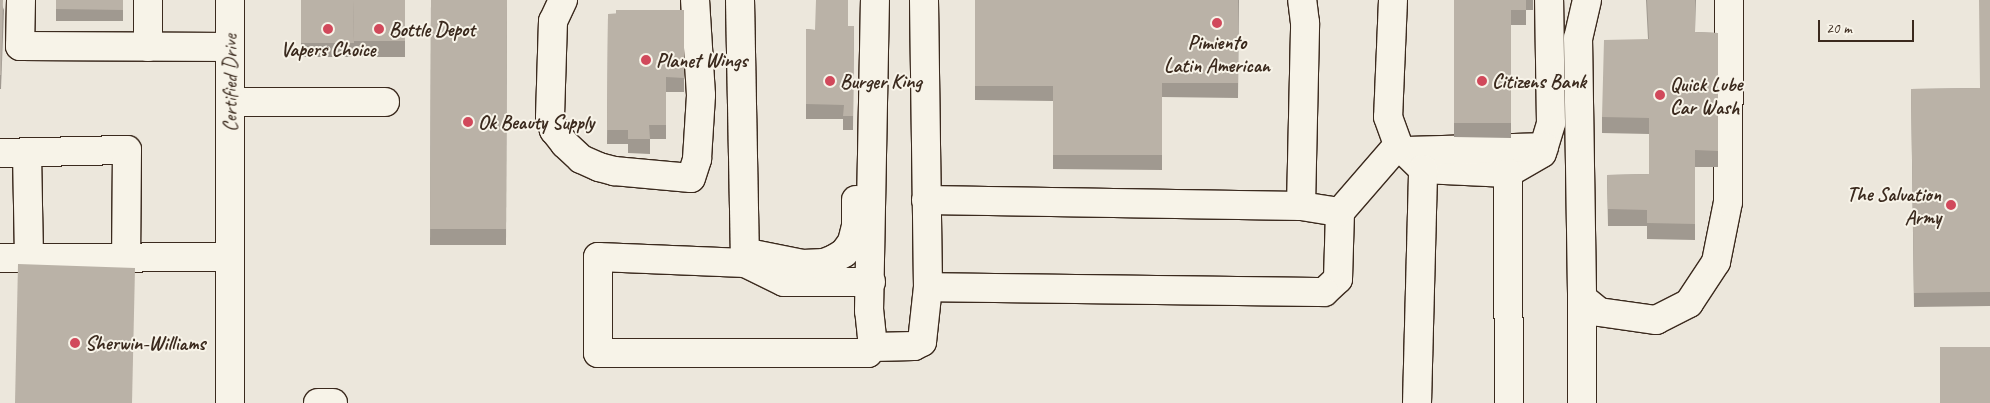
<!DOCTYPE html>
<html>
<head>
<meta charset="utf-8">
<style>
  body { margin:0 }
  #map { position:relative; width:1990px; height:403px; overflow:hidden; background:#ece7dc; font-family:Caveat,sans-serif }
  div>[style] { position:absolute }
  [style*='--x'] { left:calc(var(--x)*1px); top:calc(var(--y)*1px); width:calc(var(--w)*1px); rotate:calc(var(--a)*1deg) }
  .roads { filter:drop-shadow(1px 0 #3b2a1e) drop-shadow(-1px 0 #3b2a1e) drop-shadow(0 1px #3b2a1e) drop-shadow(0 -1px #3b2a1e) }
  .minor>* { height:28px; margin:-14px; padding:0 14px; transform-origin:14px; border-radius:14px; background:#f7f3e8 }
  .wall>* { inset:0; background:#a09990 }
  .building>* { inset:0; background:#bab2a7 }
  .dots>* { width:14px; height:14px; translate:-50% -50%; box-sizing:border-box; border:2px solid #f7f3e8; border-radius:50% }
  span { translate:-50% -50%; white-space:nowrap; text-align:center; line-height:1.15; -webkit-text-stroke:4px #f7f3e8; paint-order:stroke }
  .poi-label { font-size:20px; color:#3b2a1e; font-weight:700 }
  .left { translate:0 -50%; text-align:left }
  .right { translate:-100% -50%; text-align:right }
  .street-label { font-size:20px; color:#3b2a1e }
  .scale { position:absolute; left:1818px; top:20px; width:96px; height:22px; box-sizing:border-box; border:2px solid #3b2a1e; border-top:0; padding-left:6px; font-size:15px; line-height:18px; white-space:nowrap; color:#3b2a1e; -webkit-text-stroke:4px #f7f3e8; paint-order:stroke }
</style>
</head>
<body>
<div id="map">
  <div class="roads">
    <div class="minor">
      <div style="--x:21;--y:0;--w:46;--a:91.2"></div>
      <div style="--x:20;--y:46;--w:210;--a:0.3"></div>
      <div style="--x:148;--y:0;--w:47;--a:90"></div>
      <div style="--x:563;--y:0;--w:23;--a:115"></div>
      <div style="--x:553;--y:21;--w:97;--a:91.8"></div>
      <div style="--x:550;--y:118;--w:13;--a:72"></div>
      <div style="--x:554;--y:130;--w:18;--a:52"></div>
      <div style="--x:565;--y:144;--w:22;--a:43"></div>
      <div style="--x:581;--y:159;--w:20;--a:24"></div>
      <div style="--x:599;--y:167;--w:16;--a:15"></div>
      <div style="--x:614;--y:171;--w:77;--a:5.2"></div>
      <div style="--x:691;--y:178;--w:20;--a:-72"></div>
      <div style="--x:697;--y:159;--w:64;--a:-86.4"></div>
      <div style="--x:701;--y:95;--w:95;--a:-93.6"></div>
      <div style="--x:740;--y:0;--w:263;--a:88.9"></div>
      <div style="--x:745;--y:263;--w:43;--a:26"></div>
      <div style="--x:784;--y:282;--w:87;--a:0"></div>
      <div style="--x:1393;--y:0;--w:117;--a:92.4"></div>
      <div style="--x:1388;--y:117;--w:30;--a:70"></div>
      <div style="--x:1398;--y:145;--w:35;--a:44"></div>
      <div style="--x:1423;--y:169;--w:85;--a:2.7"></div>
      <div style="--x:1508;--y:173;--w:39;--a:-30"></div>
      <div style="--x:1542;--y:153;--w:31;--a:-73"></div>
      <div style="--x:1551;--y:123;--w:123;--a:-90.9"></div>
      <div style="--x:1587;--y:0;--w:39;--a:103"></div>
      <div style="--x:1578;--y:38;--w:260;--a:89.1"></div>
      <div style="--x:1582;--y:298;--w:22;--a:39"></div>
      <div style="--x:1599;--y:312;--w:58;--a:8"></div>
      <div style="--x:1656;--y:320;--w:37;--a:-27"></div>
      <div style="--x:1689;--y:303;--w:49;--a:-56.6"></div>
      <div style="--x:1716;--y:262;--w:61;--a:-78.7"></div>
      <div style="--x:1728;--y:202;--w:202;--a:-89.7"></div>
      <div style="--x:230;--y:102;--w:155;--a:0"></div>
      <div style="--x:1403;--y:151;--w:141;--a:-1.6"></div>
      <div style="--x:0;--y:153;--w:127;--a:-1.4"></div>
      <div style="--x:127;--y:150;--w:107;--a:90.5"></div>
      <div style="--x:27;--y:153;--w:105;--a:88.9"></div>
      <div style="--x:1508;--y:173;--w:230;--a:89.8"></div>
      <div style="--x:926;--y:200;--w:375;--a:0.9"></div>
      <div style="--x:1301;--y:206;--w:39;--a:9"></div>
      <div style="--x:1340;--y:212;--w:67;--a:91.7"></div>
      <div style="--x:1338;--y:279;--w:19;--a:137"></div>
      <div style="--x:1324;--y:292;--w:396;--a:-179.3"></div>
      <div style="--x:1301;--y:206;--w:183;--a:-88.7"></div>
      <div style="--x:1305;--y:23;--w:23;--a:-97"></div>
      <div style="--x:1340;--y:212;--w:89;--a:-49.1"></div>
      <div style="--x:748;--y:253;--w:56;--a:11.3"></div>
      <div style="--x:803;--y:264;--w:21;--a:-3"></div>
      <div style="--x:824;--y:263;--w:11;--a:-22"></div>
      <div style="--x:834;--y:259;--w:12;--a:-31"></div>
      <div style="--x:844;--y:253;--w:14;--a:-54"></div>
      <div style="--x:852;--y:242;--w:16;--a:-76"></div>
      <div style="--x:856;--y:226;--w:26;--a:-90"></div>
      <div style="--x:0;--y:258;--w:230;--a:-0.2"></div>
      <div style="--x:745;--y:263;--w:147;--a:-177.7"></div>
      <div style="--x:598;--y:257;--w:96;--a:90"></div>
      <div style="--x:598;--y:353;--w:270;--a:0"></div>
      <div style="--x:868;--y:353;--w:8;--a:-50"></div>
      <div style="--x:873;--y:347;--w:36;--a:-96"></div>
      <div style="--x:869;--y:311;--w:311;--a:-88.9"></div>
      <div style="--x:1582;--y:298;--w:105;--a:90"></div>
      <div style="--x:873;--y:347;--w:41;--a:-1.4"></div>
      <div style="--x:914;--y:346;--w:9;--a:-27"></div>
      <div style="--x:922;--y:342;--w:55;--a:-83.8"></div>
      <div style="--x:928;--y:287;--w:287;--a:-90.8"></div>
      <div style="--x:230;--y:403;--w:403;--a:-90"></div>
      <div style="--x:318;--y:403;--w:15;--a:0"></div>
      <div style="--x:1417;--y:403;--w:234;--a:-88.5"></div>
    </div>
  </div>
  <div class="wall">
    <div style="clip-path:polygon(0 0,4px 10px,1px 89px,0 89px)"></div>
    <div style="clip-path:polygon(56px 0,123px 0,123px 21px,56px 21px)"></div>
    <div style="clip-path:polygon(301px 0,405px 0,405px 57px,301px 57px)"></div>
    <div style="clip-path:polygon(431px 0,507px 0,506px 245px,430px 245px)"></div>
    <div style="clip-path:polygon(975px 0,1239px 0,1238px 98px,1162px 97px,1162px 170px,1053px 169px,1053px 101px,975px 100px)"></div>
    <div style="clip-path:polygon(1454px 0,1533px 0,1533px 10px,1526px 10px,1526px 25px,1511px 25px,1511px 138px,1454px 137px)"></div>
    <div style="clip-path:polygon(1646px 0,1696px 0,1695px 32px,1718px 33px,1718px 167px,1695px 167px,1695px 240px,1647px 239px,1647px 226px,1608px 226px,1607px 175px,1649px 174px,1649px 134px,1602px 133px,1602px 117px,1648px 39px)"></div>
    <div style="clip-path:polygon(1990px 0,1990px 306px,1914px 307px,1911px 89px,1980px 88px)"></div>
    <div style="clip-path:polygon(684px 10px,684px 92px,666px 92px,666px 139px,650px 139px,650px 154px,628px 153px,628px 144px,607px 144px,608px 14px)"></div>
    <div style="clip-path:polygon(854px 26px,853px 130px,843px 130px,843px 119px,806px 119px,806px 29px,815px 30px)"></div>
  </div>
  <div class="building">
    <div style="clip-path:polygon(0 0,3px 0,1px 75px,0 75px)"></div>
    <div style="clip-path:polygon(56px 0,123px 0,123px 10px,56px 9px)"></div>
    <div style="clip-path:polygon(301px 0,353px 0,354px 43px,301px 43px)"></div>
    <div style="clip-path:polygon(353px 0,405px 0,405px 41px,354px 41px)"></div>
    <div style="clip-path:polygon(431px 0,507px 0,506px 229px,430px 229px)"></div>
    <div style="clip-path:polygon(816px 0,848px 0,848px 26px,854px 26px,853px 116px,843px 116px,844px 105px,806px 104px,806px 29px,815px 30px)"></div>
    <div style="clip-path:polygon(975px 0,1238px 0,1238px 83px,1162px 83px,1162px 155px,1053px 155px,1053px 86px,975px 86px)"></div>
    <div style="clip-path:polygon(1454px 0,1526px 0,1526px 10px,1511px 10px,1511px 123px,1454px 123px)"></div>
    <div style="clip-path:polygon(1647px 0,1695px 0,1695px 32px,1718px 33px,1718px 151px,1695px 150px,1695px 224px,1647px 223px,1647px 210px,1608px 209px,1607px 175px,1649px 174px,1649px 118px,1602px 117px,1604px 40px,1649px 39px)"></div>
    <div style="clip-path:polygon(1979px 0,1990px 0,1990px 292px,1914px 293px,1911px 89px,1980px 88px)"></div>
    <div style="clip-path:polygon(616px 10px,684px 10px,684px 78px,666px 77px,666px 125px,649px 125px,650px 139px,628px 139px,628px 130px,607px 130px,608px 14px,616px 14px)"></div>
    <div style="clip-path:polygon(18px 264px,135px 268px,132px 403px,15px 403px)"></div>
    <div style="clip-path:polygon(1940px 347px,1990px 347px,1990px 403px,1940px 403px)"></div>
  </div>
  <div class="dots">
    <div style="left:1217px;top:23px;background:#d1495b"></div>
    <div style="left:328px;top:29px;background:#d1495b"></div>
    <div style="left:379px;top:29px;background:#d1495b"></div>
    <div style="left:646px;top:60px;background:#d1495b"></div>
    <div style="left:830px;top:81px;background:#d1495b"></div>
    <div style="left:1482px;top:81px;background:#d1495b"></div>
    <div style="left:1660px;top:95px;background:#d1495b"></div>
    <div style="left:468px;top:122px;background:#d1495b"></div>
    <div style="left:1951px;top:205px;background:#d1495b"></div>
    <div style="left:75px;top:343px;background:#d1495b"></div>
  </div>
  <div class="poi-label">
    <span class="left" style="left:389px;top:29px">Bottle Depot</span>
    <span style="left:1217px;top:54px">Pimiento<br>Latin American</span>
    <span style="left:328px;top:49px">Vapers Choice</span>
    <span class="left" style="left:656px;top:60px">Planet Wings</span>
    <span class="left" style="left:840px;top:81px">Burger King</span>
    <span class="left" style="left:1492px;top:81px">Citizens Bank</span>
    <span class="left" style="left:1670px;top:96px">Quick Lube<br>Car Wash</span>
    <span class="left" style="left:478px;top:122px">Ok Beauty Supply</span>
    <span class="right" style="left:1941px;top:206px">The Salvation<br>Army</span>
    <span class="left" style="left:85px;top:343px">Sherwin-Williams</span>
  </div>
  <div class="street-label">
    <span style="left:230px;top:83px;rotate:-90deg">Certified Drive</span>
  </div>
  <div class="scale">20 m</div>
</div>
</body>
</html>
